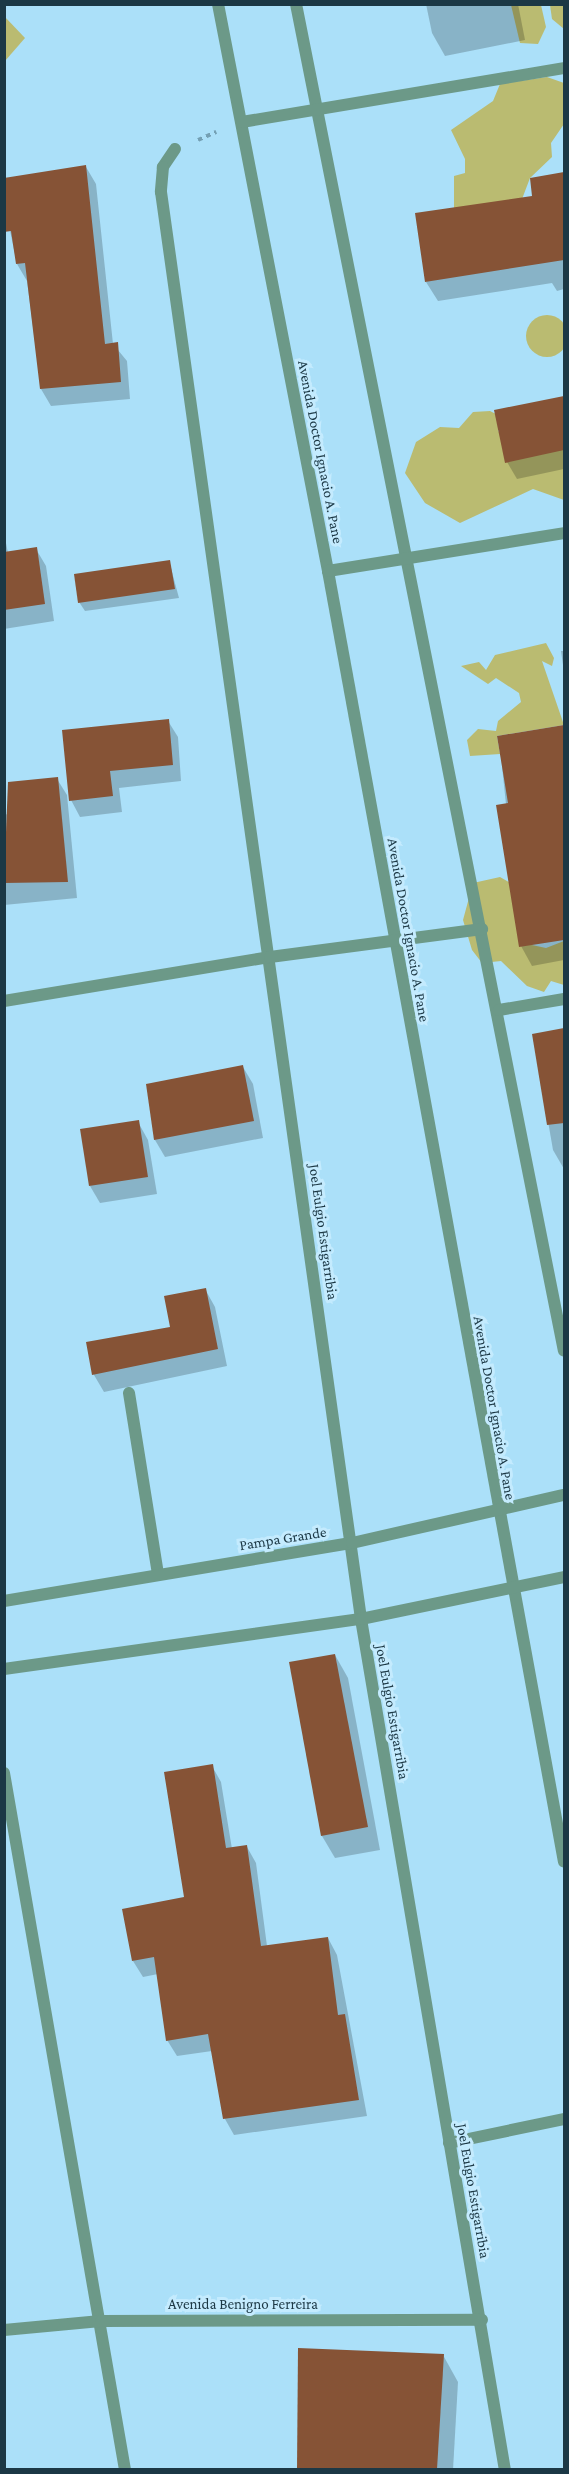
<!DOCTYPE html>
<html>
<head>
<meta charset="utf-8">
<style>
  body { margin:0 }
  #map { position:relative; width:569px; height:2474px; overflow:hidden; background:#abe0f9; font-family:"Crimson Pro",serif }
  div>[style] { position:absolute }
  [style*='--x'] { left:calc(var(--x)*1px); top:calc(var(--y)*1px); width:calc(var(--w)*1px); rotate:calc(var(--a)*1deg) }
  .green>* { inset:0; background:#babb71 }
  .round { border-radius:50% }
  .shadow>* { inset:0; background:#0003 }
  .building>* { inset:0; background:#865336 }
  .path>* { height:4px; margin-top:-2px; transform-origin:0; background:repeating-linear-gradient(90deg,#74a0b4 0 4.5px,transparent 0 9px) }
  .service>* { height:12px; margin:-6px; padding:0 6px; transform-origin:6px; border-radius:6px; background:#6c9988 }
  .minor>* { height:12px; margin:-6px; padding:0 6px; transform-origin:6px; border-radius:6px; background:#6c9988 }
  span { translate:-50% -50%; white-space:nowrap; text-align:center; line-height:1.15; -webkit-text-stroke:6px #c4ebfe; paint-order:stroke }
  .street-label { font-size:15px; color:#1c3845 }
  .frame { position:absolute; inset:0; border:6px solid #1c3845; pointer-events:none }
</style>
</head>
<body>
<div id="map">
  <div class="green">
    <div style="clip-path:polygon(511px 5px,541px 5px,546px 27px,538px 44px,520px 43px)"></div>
    <div style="clip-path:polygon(550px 5px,564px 5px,564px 29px,552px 19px)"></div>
    <div style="clip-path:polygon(5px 17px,25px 38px,5px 61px)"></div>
    <div style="clip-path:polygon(547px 77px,564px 83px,564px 124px,551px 143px,552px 157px,530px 178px,519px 207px,454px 213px,454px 176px,465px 173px,465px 159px,451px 130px,493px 101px,500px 84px)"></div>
    <div class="round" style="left:526px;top:315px;width:42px;height:42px"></div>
    <div style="clip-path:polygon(490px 411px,504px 418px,498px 431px,535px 455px,564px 447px,564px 500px,533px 489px,460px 523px,425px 503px,405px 473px,416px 442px,440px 427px,459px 428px,473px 412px)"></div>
    <div style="clip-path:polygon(546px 643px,554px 658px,552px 666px,542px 661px,564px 725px,497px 736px,500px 754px,470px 756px,467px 740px,478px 729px,496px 731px,498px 721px,521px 702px,519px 693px,496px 678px,488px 684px,461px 666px,479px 662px,486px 670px,495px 655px)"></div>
    <div style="clip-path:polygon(500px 877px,512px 884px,532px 945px,546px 948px,564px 941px,564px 985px,551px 981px,544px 992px,527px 986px,501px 961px,482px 963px,472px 950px,463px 920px,473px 883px)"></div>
  </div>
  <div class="shadow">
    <div style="clip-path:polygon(426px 4px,518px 4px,525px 40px,445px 56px,432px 33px)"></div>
    <div style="clip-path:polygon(86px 167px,96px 184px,113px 344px,127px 361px,130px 399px,51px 406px,41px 389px,27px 281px,17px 264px,4px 202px)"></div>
    <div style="clip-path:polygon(564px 174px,564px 289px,557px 291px,552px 283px,438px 301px,426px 282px,534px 197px,531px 179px)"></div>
    <div style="clip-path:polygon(564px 397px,564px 469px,517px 479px,507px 462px,496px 412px)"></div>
    <div style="clip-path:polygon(4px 533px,8px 553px,36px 549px,46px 566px,54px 621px,4px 629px)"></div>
    <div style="clip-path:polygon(169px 561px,179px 598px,85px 611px,79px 602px)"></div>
    <div style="clip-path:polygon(561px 651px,564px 651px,564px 672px)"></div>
    <div style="clip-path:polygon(168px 721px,178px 737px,181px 781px,119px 788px,122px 812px,80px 817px,71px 800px)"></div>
    <div style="clip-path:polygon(564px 726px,564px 960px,532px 966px,521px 946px,499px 738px)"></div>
    <div style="clip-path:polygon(57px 779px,67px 795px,77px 898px,4px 905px,4px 816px)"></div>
    <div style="clip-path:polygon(564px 1030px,564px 1169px,553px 1150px,533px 1035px)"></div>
    <div style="clip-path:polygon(243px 1067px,253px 1084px,263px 1138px,165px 1157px,155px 1140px,147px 1085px)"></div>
    <div style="clip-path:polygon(138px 1122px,148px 1140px,157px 1194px,100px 1203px,90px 1186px)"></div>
    <div style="clip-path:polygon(205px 1289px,215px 1307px,227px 1366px,104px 1392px,94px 1375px,88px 1343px,171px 1328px)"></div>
    <div style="clip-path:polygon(335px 1655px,348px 1678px,380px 1850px,335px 1858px,322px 1836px)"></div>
    <div style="clip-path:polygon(212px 1766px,221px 1782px,232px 1849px,247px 1847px,256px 1863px,267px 1946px,328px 1938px,337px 1955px,367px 2116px,234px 2135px,225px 2119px,212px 2051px,177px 2056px,167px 2040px,158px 1974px,143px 1977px,133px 1961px,186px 1899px)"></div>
    <div style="clip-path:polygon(300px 2350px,443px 2355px,458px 2382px,453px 2470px,298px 2470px)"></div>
  </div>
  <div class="building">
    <div style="clip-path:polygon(86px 165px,105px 344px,118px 342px,121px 382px,40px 389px,25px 263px,16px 264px,11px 231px,4px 232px,4px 178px)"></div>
    <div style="clip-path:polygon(564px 172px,564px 260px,425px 282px,415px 213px,532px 196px,530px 178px)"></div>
    <div style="clip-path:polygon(564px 396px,564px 450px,505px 463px,494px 410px)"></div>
    <div style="clip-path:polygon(37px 547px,45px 604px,4px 610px,4px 552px)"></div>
    <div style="clip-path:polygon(170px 560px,175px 589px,78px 603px,74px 574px)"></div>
    <div style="clip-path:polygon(169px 719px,173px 765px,110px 771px,113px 796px,69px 801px,62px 730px)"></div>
    <div style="clip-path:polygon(564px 725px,564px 940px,519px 947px,496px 805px,508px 803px,497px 736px)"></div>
    <div style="clip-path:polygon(58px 777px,68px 882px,4px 883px,8px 782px)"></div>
    <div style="clip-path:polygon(564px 1028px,564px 1123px,547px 1125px,532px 1034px)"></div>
    <div style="clip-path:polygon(243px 1065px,254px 1121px,154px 1140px,146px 1084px)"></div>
    <div style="clip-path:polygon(139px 1120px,148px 1177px,89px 1186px,80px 1129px)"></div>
    <div style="clip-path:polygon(206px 1288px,218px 1349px,92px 1375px,86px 1342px,170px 1327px,164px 1296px)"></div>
    <div style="clip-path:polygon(335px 1654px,368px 1827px,321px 1836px,289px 1662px)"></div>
    <div style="clip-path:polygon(213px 1764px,226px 1848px,247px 1845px,261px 1946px,328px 1937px,338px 2015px,345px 2014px,359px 2100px,223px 2119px,208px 2034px,166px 2041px,154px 1957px,132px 1961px,122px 1909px,184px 1897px,164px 1772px)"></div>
    <div style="clip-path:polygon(298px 2348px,444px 2354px,437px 2469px,297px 2469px)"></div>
  </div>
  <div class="path">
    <div style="--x:198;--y:140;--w:20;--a:-24"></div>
  </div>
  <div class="service">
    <div style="--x:129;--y:1393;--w:184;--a:80.9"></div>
  </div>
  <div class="minor">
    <div style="--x:218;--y:4;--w:578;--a:79.02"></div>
    <div style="--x:328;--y:571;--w:1312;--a:79.64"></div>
    <div style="--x:296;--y:4;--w:1373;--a:78.75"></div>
    <div style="--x:242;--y:122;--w:326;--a:-9.5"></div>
    <div style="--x:175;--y:149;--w:22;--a:124"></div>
    <div style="--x:163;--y:167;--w:25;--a:95"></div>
    <div style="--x:161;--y:192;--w:1441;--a:82.02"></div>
    <div style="--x:361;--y:1619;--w:863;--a:80.4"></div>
    <div style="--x:328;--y:571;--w:239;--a:-9.1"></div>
    <div style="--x:4;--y:1001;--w:270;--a:-9.4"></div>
    <div style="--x:270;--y:957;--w:214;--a:-7.5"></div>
    <div style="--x:499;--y:1010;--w:66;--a:-9.6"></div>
    <div style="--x:4;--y:1601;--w:353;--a:-9.5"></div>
    <div style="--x:352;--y:1543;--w:217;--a:-12.8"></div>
    <div style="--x:4;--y:1669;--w:360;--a:-8"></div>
    <div style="--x:361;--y:1619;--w:207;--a:-11.7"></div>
    <div style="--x:4;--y:1773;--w:707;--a:80.15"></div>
    <div style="--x:449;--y:2143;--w:117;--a:-11.8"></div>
    <div style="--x:4;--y:2330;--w:97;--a:-5.3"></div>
    <div style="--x:101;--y:2321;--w:381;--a:-0.2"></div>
  </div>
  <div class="street-label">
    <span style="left:320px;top:452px;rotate:79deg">Avenida Doctor Ignacio A. Pane</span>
    <span style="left:408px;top:930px;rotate:80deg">Avenida Doctor Ignacio A. Pane</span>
    <span style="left:323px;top:1232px;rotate:82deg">Joel Eulgio Estigarribia</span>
    <span style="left:494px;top:1408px;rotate:80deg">Avenida Doctor Ignacio A. Pane</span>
    <span style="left:283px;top:1539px;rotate:-9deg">Pampa Grande</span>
    <span style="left:392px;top:1712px;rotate:80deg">Joel Eulgio Estigarribia</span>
    <span style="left:473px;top:2191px;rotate:80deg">Joel Eulgio Estigarribia</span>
    <span style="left:243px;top:2305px">Avenida Benigno Ferreira</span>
  </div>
  <div class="frame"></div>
</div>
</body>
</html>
